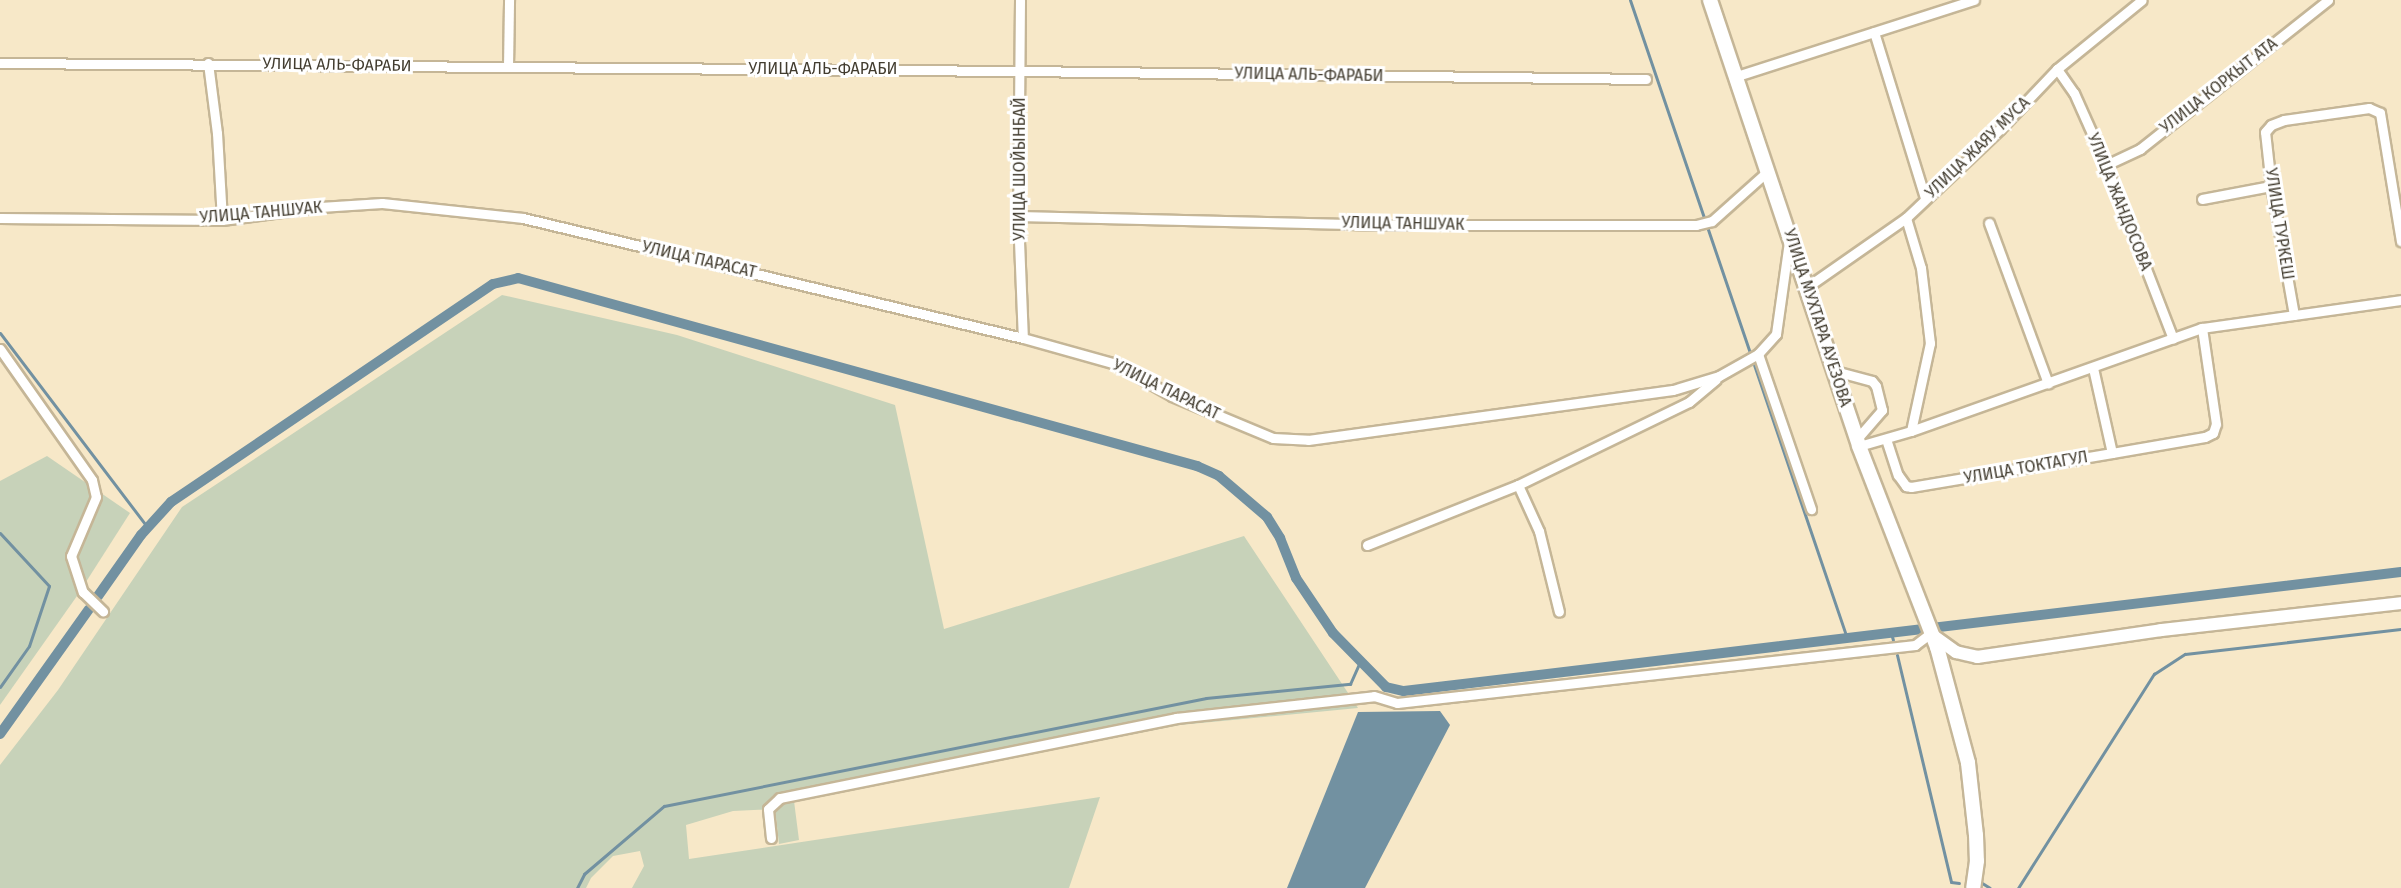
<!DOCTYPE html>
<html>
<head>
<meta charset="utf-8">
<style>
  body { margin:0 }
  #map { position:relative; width:2401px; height:888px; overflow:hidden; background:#f7e8c8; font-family:"Fira Sans",sans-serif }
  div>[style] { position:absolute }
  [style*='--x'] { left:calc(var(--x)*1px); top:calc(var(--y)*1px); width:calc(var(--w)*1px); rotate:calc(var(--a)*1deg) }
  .green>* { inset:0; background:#c7d2b9 }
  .water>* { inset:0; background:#7291a1 }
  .stream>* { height:3px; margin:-1.5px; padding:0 1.5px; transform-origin:1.5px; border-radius:1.5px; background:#7291a1 }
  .canal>* { height:10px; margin:-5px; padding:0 5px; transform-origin:5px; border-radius:5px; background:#7291a1 }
  .roads { filter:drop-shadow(2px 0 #c5b697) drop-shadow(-2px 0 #c5b697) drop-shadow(0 2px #c5b697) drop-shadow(0 -2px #c5b697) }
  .street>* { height:9px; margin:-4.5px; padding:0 4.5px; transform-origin:4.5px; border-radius:4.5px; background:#fff }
  .secondary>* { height:12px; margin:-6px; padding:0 6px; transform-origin:6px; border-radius:6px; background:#fff }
  .primary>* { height:14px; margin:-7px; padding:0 7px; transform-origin:7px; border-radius:7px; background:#fff }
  span { translate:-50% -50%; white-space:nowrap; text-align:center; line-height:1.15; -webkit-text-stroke:6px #fff; paint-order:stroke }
  .street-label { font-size:16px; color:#423c2f }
</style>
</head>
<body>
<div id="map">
  <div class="green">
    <div style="clip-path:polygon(502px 295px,677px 335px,895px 405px,944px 629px,1244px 536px,1358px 708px,1180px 725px,801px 799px,794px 801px,799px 840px,779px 844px,775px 809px,733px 811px,686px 825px,689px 859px,1100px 797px,1069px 888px,632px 888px,644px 866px,640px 851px,613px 856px,591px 878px,586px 888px,0 888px,0 765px,58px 690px,182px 507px)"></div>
    <div style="clip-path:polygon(47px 456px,130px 513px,77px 596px,0 705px,0 481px)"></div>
  </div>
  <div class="water">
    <div style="clip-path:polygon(1440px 711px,1450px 725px,1365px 888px,1287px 888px,1358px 712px)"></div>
  </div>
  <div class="stream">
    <div style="--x:1630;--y:0;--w:674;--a:71.22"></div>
    <div style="--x:0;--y:333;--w:245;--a:52.8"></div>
    <div style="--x:0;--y:533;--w:72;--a:47.2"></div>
    <div style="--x:49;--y:586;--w:63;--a:108.4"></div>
    <div style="--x:29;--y:646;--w:50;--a:125.3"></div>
    <div style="--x:1891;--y:633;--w:7;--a:74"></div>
    <div style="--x:1897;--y:655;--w:233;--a:76.6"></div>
    <div style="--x:1951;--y:882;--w:8;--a:7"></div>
    <div style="--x:1982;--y:883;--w:9;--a:32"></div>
    <div style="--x:577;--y:888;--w:16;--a:-63"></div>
    <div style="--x:584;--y:874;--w:105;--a:-40.4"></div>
    <div style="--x:664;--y:806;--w:553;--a:-11.27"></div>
    <div style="--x:1206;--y:698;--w:145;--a:-5.6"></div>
    <div style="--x:1350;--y:684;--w:24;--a:-66"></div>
    <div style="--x:2018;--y:888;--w:254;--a:-57.6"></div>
    <div style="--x:2154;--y:674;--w:37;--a:-33"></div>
    <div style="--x:2185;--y:654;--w:217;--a:-6.6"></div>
  </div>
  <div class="canal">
    <div style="--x:98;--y:596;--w:75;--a:-54.8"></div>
    <div style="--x:141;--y:535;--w:45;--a:-47.7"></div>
    <div style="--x:171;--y:502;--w:389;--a:-34.1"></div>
    <div style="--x:493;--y:284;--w:26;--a:-13"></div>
    <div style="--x:518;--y:278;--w:705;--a:15.48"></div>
    <div style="--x:1197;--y:466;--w:24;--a:24"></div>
    <div style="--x:1219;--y:476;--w:63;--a:40.5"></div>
    <div style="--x:1267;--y:517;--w:25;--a:58"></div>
    <div style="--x:1280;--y:538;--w:43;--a:68.2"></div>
    <div style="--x:1296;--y:578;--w:66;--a:56.1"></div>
    <div style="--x:1333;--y:633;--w:76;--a:45.5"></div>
    <div style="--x:1386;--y:687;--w:18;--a:13"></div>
    <div style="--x:1404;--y:691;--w:1004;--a:-6.81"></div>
    <div style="--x:0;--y:734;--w:153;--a:-54.5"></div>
  </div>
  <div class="roads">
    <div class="street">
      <div style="--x:1020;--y:0;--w:216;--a:90.5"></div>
      <div style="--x:1018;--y:216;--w:122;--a:87.7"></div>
      <div style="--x:1874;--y:32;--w:174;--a:72.9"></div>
      <div style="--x:0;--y:63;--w:1021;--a:0.45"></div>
      <div style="--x:1021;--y:71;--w:625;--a:0.73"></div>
      <div style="--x:208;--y:63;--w:71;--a:82.7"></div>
      <div style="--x:217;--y:133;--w:87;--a:86.7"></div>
      <div style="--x:508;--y:67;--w:67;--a:-89.1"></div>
      <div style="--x:2057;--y:69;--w:29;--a:55"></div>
      <div style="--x:2074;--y:93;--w:79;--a:66"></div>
      <div style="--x:2106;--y:165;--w:186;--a:68.9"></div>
      <div style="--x:1737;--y:76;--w:249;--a:-17.8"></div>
      <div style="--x:2106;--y:165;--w:38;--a:-25"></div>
      <div style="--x:2140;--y:149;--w:240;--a:-38.4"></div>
      <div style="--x:2202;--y:199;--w:70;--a:-10.7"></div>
      <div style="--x:1018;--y:216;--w:372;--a:1.4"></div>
      <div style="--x:1390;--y:225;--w:306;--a:0"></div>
      <div style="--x:1696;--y:225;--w:16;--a:-14"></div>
      <div style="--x:1712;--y:221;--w:75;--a:-41.8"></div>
      <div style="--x:0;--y:218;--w:222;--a:0.5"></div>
      <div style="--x:222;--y:220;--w:99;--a:-7.6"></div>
      <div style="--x:320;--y:207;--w:62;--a:-3.7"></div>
      <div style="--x:382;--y:203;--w:142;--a:6.1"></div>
      <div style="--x:523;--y:218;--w:514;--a:13.5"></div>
      <div style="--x:1023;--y:338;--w:97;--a:15.6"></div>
      <div style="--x:1116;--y:364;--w:64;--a:29.7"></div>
      <div style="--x:1172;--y:396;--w:109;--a:22.6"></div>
      <div style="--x:1273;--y:438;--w:35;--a:3"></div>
      <div style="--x:1308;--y:440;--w:368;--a:-7.8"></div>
      <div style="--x:1673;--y:390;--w:48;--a:-16.9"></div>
      <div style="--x:1719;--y:376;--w:45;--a:-29.4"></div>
      <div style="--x:1758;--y:354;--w:27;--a:-48"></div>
      <div style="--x:1776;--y:334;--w:94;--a:-82"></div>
      <div style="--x:1906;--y:218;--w:52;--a:73.3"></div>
      <div style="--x:1921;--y:268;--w:76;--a:83.2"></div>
      <div style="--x:1930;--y:343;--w:90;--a:102.2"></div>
      <div style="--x:1989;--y:223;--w:171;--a:69.8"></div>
      <div style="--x:1807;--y:287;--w:121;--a:-34.9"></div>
      <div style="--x:1906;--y:218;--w:129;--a:-43.4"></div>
      <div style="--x:2000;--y:129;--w:83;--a:-46.5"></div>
      <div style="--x:2057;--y:69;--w:109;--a:-39.1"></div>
      <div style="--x:2294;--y:315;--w:131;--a:-100.1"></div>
      <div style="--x:2271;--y:186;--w:54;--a:-96.3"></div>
      <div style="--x:2265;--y:132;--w:9;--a:-49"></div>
      <div style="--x:2271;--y:125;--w:14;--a:-21"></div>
      <div style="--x:2284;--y:120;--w:86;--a:-8"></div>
      <div style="--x:2369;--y:108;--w:12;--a:24"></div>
      <div style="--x:2380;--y:113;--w:130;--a:80.7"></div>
      <div style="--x:0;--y:349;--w:160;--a:54.9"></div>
      <div style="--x:92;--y:480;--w:17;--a:77"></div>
      <div style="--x:96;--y:497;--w:64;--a:113"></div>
      <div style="--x:71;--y:556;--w:38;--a:72"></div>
      <div style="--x:83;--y:592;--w:28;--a:44"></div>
      <div style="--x:1758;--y:354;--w:164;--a:71.1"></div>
      <div style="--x:1835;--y:371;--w:38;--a:15"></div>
      <div style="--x:1872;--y:381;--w:6;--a:51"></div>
      <div style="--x:1876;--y:386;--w:25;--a:76"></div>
      <div style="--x:1882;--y:410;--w:38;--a:131"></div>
      <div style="--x:1886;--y:439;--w:38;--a:72"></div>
      <div style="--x:1898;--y:475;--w:14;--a:54"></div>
      <div style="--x:1906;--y:486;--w:5;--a:11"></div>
      <div style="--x:1911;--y:487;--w:204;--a:-9.6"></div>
      <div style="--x:2112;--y:453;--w:87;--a:-102.6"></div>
      <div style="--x:1859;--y:446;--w:54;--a:-16.1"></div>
      <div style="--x:1911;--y:431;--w:309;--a:-19.5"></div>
      <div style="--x:2202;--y:328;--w:201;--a:-8"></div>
      <div style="--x:2112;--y:453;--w:94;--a:-9.8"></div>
      <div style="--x:2205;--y:437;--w:9;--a:-27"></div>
      <div style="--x:2213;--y:433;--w:9;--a:-72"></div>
      <div style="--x:2216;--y:424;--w:97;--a:-98.3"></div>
      <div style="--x:1518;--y:485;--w:51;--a:65.5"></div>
      <div style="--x:1539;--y:531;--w:83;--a:76.1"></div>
      <div style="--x:1367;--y:545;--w:162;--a:-21.7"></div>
      <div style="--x:1518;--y:485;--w:190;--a:-25.9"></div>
      <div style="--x:1689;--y:402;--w:35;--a:-40"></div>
      <div style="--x:771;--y:838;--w:29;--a:-96"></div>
      <div style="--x:768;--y:809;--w:16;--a:-43"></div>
      <div style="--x:780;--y:798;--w:404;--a:-11.4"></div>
      <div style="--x:1176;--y:718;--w:199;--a:-6.3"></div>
      <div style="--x:1374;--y:696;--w:24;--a:17"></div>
      <div style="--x:1397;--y:703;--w:63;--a:-6.3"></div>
      <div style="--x:1460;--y:696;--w:458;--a:-6.4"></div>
      <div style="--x:1915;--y:645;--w:20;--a:-37"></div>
    </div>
    <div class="secondary">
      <div style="--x:1931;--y:634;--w:31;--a:36"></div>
      <div style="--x:1956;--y:652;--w:22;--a:13"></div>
      <div style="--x:1977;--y:657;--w:186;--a:-8.3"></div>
      <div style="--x:2161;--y:630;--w:242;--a:-6.4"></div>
    </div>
    <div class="primary">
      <div style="--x:1710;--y:0;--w:470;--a:71.5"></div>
      <div style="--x:1859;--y:446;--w:216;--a:68.8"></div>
      <div style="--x:1937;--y:647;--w:120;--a:75"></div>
      <div style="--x:1968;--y:763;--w:72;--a:83.7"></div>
      <div style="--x:1976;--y:835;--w:26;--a:88"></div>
      <div style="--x:1977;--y:861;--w:27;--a:98"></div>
    </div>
  </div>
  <div class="street-label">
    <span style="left:337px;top:65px;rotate:1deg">УЛИЦА АЛЬ-ФАРАБИ</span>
    <span style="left:823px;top:69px">УЛИЦА АЛЬ-ФАРАБИ</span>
    <span style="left:1309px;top:75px;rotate:1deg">УЛИЦА АЛЬ-ФАРАБИ</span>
    <span style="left:2219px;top:86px;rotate:-38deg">УЛИЦА КОРКЫТ АТА</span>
    <span style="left:1978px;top:148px;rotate:-44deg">УЛИЦА ЖАЯУ МУСА</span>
    <span style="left:1020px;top:169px;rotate:-90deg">УЛИЦА ШОЙЫНБАЙ</span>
    <span style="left:2119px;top:202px;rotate:68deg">УЛИЦА ЖАНДОСОВА</span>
    <span style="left:261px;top:213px;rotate:-5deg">УЛИЦА ТАНШУАК</span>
    <span style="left:1403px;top:224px;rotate:1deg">УЛИЦА ТАНШУАК</span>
    <span style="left:2279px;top:224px;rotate:81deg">УЛИЦА ТУРКЕШ</span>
    <span style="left:699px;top:260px;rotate:13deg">УЛИЦА ПАРАСАТ</span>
    <span style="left:1817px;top:318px;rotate:72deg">УЛИЦА МУХТАРА АУЕЗОВА</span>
    <span style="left:1166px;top:390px;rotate:26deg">УЛИЦА ПАРАСАТ</span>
    <span style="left:2026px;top:468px;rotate:-10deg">УЛИЦА ТОКТАГУЛ</span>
  </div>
</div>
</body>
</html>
